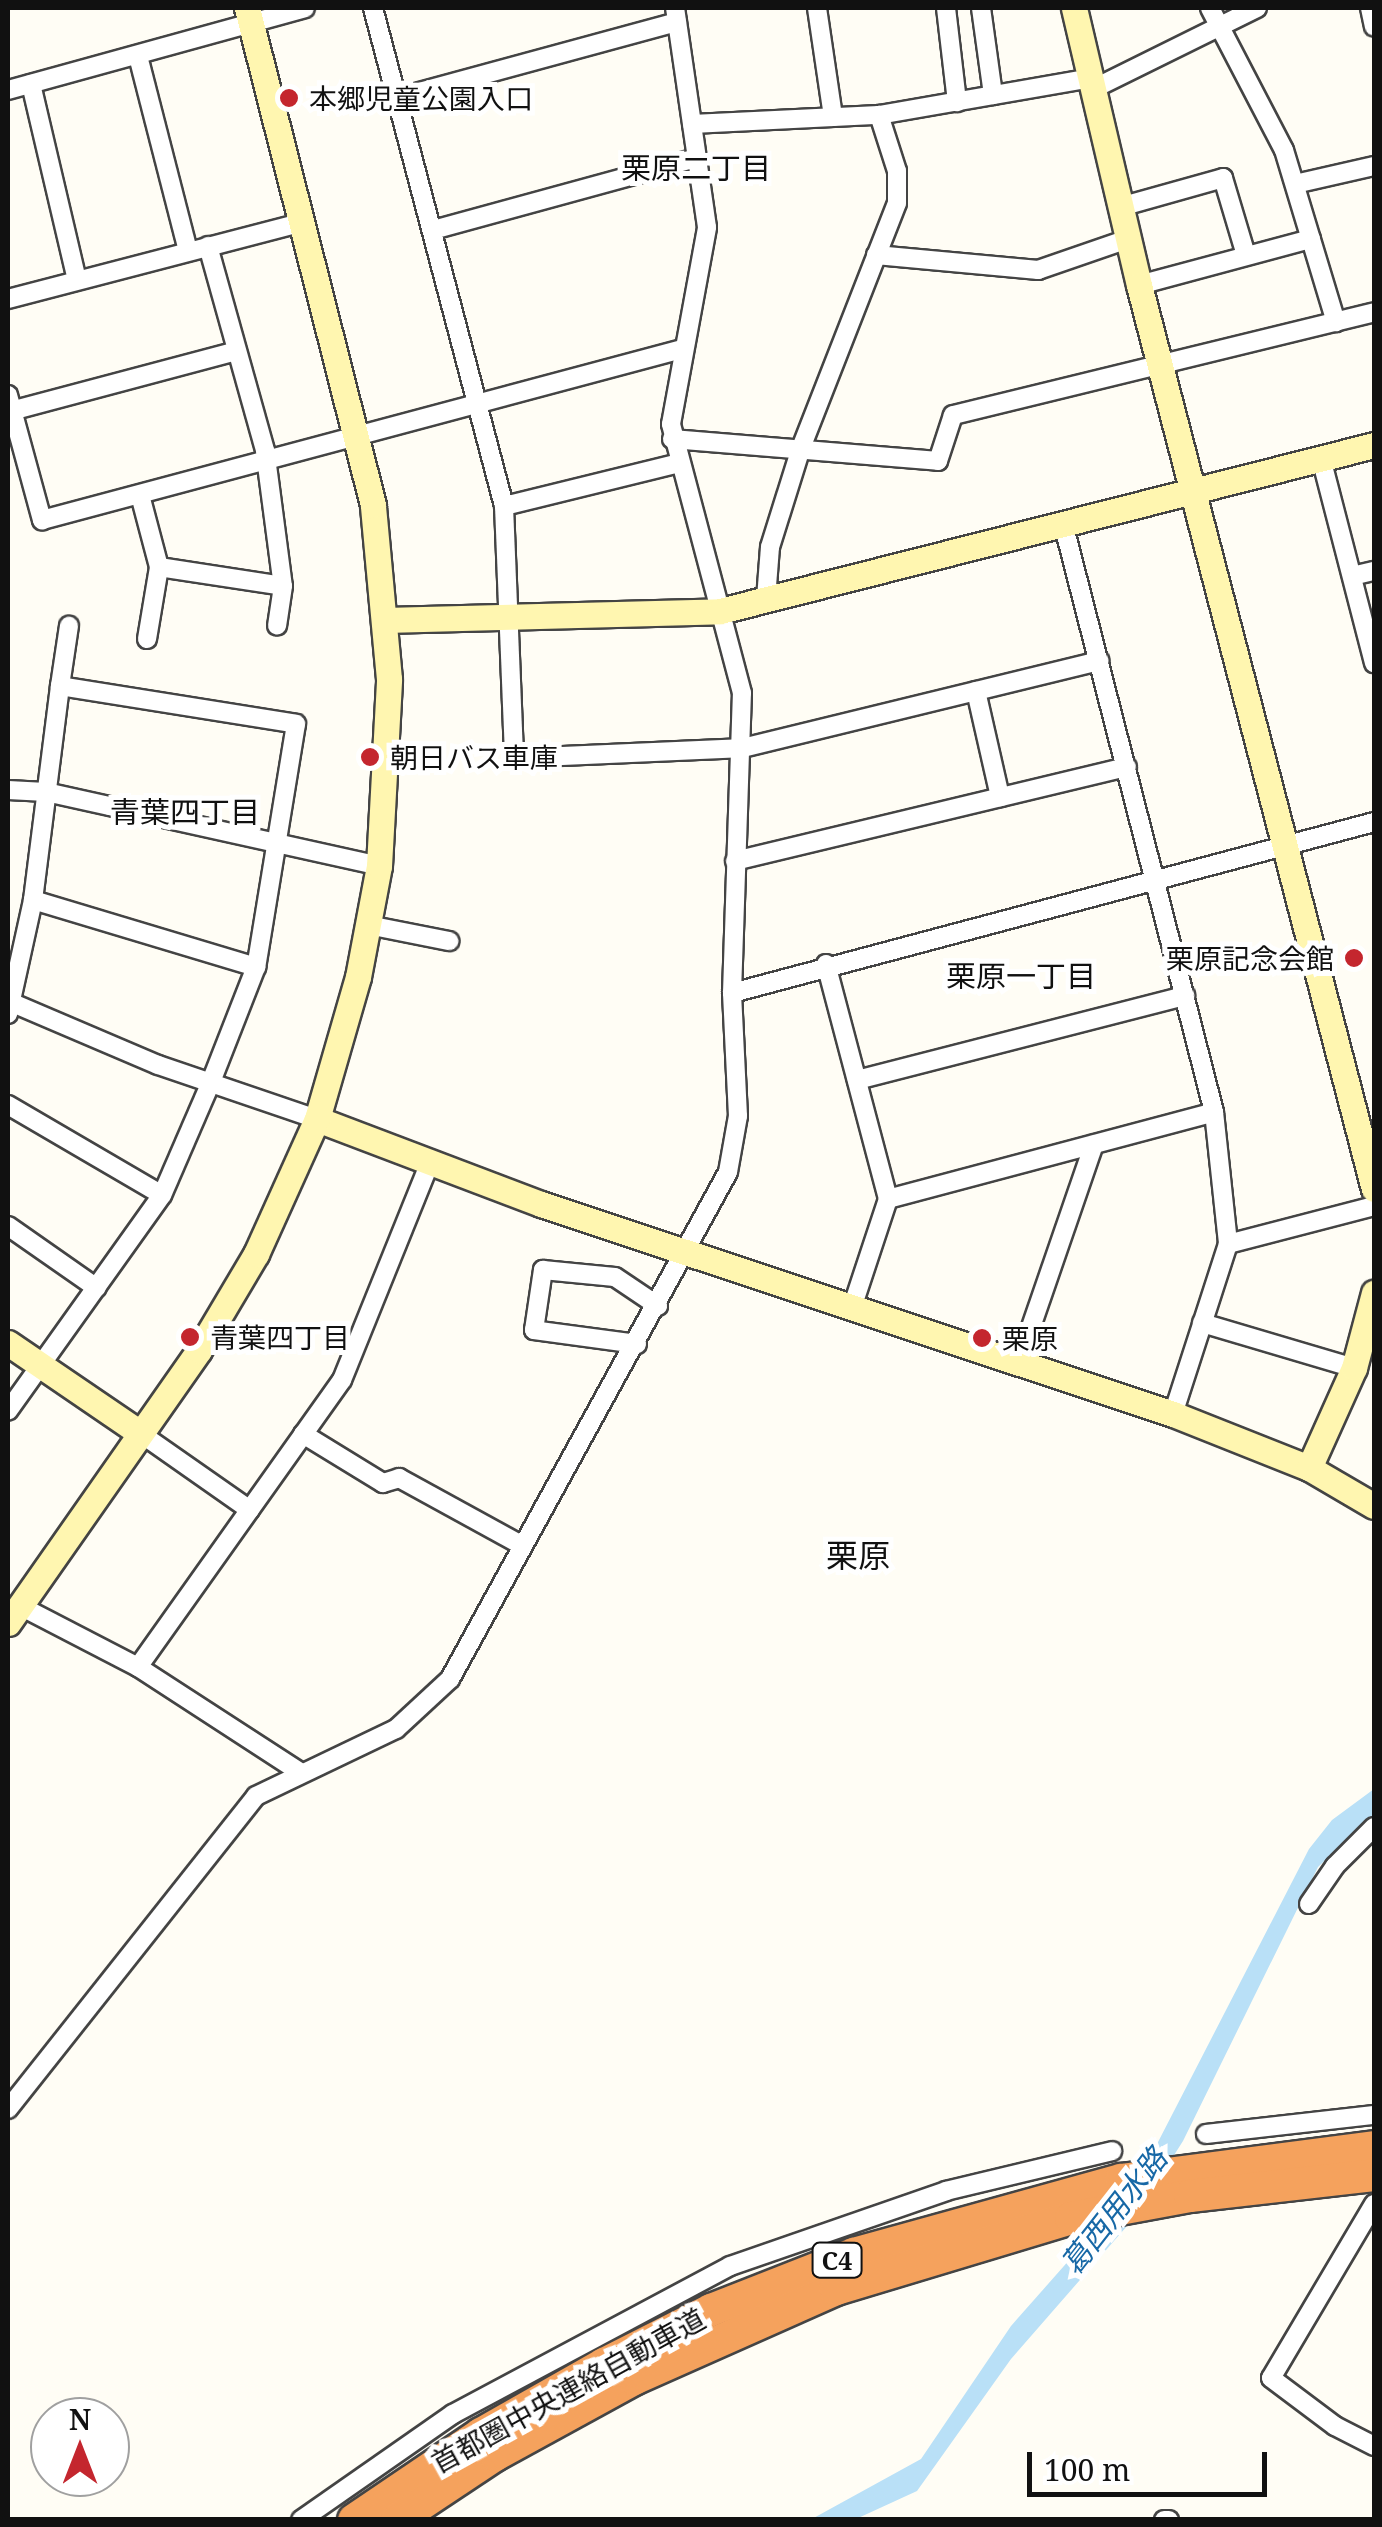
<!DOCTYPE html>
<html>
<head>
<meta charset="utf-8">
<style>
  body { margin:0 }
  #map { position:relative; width:1382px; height:2527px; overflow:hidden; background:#fffdf5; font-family:"Noto Serif","Noto Sans JP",serif }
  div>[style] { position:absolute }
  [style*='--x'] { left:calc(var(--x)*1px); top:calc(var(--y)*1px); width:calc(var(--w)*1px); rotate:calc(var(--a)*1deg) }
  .water>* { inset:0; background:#b9e0f7 }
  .roads { filter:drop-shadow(2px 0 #444) drop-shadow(-2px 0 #444) drop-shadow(0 2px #444) drop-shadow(0 -2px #444) }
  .street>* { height:18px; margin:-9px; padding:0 9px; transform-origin:9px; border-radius:9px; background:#fff }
  .secondary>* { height:25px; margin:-12.5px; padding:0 12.5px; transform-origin:12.5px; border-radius:12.5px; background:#fff6b0 }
  .highway>* { height:32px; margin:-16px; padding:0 16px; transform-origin:16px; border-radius:16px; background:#f5a25d }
  .dots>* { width:28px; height:28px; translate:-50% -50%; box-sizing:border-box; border:5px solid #fff; border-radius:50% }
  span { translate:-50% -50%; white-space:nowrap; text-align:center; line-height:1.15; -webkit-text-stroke:10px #fff; paint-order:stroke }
  .shield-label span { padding:2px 8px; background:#fff; border:2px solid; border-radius:8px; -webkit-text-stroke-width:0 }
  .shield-label { font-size:25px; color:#111; font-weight:700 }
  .poi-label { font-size:28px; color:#111 }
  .left { translate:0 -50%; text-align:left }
  .right { translate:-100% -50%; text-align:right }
  .street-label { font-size:28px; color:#111 }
  .neighbourhood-label { font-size:30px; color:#111 }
  .water-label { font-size:30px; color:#1768a6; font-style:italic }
  .quarter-label { font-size:32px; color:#111 }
  .frame { position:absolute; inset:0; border:10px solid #111; pointer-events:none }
  .north { position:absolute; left:30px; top:2397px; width:100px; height:100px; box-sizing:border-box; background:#fff; border:2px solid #a0a0a0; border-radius:50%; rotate:0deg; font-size:28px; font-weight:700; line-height:40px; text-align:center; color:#111 }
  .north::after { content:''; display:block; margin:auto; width:35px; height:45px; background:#c4262e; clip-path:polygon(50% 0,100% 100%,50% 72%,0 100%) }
  .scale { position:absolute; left:1027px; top:2452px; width:240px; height:45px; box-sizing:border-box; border:5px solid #111; border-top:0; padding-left:12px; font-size:30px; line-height:35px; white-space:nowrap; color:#111; -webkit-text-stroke:8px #fff; paint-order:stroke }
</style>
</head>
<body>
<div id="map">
  <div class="water">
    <div style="clip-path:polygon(1374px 1789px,1374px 1814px,1318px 1867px,1183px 2141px,1134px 2218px,1011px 2359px,917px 2491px,856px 2519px,810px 2520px,921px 2459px,1011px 2326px,1101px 2224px,1157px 2144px,1309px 1849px,1332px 1820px)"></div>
  </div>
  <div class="roads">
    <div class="street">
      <div style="--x:373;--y:8;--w:515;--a:75.26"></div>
      <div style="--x:504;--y:506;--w:252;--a:87.7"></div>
      <div style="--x:514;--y:758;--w:228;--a:-2.5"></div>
      <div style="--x:742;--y:748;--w:368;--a:-13.7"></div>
      <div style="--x:817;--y:8;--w:110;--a:81.6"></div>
      <div style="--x:946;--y:8;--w:95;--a:83.3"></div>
      <div style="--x:981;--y:8;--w:88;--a:82.1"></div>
      <div style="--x:1210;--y:8;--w:160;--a:62.5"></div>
      <div style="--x:1284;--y:150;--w:180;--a:73.2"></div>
      <div style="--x:1370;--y:8;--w:19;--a:78"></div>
      <div style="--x:138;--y:56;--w:201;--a:75.6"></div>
      <div style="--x:31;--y:84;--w:201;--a:76.8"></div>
      <div style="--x:1093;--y:89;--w:183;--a:-26.3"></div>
      <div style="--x:8;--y:90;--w:308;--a:-15.4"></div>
      <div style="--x:397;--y:98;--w:290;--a:-15.2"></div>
      <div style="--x:692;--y:124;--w:187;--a:-2.8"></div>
      <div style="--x:879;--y:115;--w:215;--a:-9.9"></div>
      <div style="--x:1295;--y:184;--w:81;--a:-12.8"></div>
      <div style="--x:1120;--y:207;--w:107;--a:-15.7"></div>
      <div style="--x:1223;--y:178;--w:80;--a:73.4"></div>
      <div style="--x:433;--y:230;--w:273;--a:-15.3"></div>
      <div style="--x:208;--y:246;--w:212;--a:74.4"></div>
      <div style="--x:265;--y:450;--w:137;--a:82.5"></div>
      <div style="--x:283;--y:586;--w:40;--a:98.5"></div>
      <div style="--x:876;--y:255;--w:163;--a:5.3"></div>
      <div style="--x:1038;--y:270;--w:95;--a:-19"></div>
      <div style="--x:1139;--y:285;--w:178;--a:-15"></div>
      <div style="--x:8;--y:299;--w:306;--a:-14.6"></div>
      <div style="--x:8;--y:395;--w:130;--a:74.8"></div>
      <div style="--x:42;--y:520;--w:662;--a:-14.96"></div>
      <div style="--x:11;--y:411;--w:233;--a:-14.9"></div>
      <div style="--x:672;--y:439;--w:267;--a:4.7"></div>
      <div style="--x:938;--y:461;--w:48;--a:-71.9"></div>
      <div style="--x:953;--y:415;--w:433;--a:-13.7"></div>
      <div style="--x:1321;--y:458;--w:212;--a:75.5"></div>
      <div style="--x:140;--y:495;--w:74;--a:75.2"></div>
      <div style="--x:159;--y:567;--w:125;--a:8.7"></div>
      <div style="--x:504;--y:506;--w:180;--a:-13.8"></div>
      <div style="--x:1063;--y:523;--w:608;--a:75.62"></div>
      <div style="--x:1214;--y:1112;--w:133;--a:83.9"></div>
      <div style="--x:1228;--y:1244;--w:179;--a:107.9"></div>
      <div style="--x:1352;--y:576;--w:23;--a:-13"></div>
      <div style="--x:766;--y:599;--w:52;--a:-85.6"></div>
      <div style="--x:770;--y:547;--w:104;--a:-72.6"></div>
      <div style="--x:801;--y:448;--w:263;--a:-68.6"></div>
      <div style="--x:897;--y:203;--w:32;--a:-90"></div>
      <div style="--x:897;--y:171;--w:59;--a:-107.8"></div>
      <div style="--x:147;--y:639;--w:73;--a:-80.5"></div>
      <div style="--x:60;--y:686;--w:61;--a:-81.5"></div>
      <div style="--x:976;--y:691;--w:109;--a:77.2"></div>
      <div style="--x:8;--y:790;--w:38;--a:3"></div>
      <div style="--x:46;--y:792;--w:341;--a:12.5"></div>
      <div style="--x:735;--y:861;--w:403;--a:-13.5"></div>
      <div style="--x:33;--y:900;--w:233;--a:16.7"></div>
      <div style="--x:368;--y:925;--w:83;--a:11.2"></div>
      <div style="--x:826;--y:964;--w:243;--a:75.2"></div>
      <div style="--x:888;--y:1199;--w:112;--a:108.3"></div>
      <div style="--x:732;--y:993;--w:664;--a:-14.91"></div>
      <div style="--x:8;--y:1001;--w:163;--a:23.1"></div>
      <div style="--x:158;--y:1065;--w:168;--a:18.8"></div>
      <div style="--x:8;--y:1014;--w:117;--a:-77.6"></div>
      <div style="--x:33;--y:900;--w:216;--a:-82.8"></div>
      <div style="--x:60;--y:686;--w:239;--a:9.1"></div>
      <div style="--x:296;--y:724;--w:246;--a:99.3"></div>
      <div style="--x:256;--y:967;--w:123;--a:111.4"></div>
      <div style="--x:211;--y:1082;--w:123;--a:113.4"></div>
      <div style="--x:162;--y:1195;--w:265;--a:125.5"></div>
      <div style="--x:857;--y:1080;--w:339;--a:-14.4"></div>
      <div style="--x:8;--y:1105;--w:178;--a:30.3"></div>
      <div style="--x:888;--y:1199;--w:337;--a:-14.9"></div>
      <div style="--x:8;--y:1226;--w:108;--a:34.9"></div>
      <div style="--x:1228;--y:1244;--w:151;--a:-14.6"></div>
      <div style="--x:1202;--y:1323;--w:159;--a:16.5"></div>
      <div style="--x:637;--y:1344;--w:104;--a:-172.3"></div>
      <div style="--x:534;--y:1330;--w:61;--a:-81.5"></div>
      <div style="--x:543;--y:1270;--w:72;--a:5.6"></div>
      <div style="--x:615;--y:1277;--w:52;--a:34"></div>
      <div style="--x:1020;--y:1359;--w:227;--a:-71"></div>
      <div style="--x:140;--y:1433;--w:134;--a:35"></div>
      <div style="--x:303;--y:1434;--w:94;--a:31.5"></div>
      <div style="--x:383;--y:1483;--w:17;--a:-17"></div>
      <div style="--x:399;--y:1478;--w:141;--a:28.7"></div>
      <div style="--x:20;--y:1606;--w:133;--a:27.3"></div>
      <div style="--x:138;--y:1667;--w:194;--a:33"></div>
      <div style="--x:138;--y:1667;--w:352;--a:-54.6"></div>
      <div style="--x:342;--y:1380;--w:235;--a:-68"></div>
      <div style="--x:1309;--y:1904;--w:46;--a:-55.6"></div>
      <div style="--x:1335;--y:1866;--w:55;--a:-45"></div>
      <div style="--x:8;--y:2109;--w:399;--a:-51.6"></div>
      <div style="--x:256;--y:1796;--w:155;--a:-25.6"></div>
      <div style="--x:396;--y:1729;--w:74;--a:-42.8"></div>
      <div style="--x:450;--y:1679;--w:578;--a:-61.26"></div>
      <div style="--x:728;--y:1172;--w:57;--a:-79.9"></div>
      <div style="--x:738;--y:1116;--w:123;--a:-92.8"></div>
      <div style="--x:732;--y:993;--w:300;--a:-88.1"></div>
      <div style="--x:742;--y:693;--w:278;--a:-104.8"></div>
      <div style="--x:671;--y:424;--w:200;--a:-79.6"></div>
      <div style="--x:707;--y:227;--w:221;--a:-98.3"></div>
      <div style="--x:1206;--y:2134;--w:169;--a:-6.5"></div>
      <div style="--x:1374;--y:2204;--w:202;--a:120.6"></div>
      <div style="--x:1271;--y:2378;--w:80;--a:36.9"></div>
      <div style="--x:1335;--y:2426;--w:44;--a:27.1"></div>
      <div style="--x:301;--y:2520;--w:185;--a:-34.9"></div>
      <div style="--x:453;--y:2414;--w:314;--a:-28.1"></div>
      <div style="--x:730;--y:2266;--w:229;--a:-19.1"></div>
      <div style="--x:946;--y:2191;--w:171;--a:-13.5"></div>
      <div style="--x:1164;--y:2520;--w:5;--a:0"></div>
    </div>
    <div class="secondary">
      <div style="--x:1074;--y:8;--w:285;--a:76.8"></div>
      <div style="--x:1139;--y:285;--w:934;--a:75.43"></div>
      <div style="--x:387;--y:620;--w:333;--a:-1.5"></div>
      <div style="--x:720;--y:611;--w:675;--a:-14.24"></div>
      <div style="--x:317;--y:1119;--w:240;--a:20.8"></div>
      <div style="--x:541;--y:1204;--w:666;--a:18.38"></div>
      <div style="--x:1173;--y:1414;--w:146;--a:21.7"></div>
      <div style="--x:1309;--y:1468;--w:75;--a:30.3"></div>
      <div style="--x:8;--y:1343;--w:160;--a:34.3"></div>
      <div style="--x:1309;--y:1468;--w:110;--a:-65.8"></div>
      <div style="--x:1354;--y:1368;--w:78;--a:-75.1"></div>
      <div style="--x:8;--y:1623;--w:333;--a:-55"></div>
      <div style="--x:199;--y:1350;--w:112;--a:-59.3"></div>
      <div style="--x:256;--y:1254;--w:148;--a:-65.7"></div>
      <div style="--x:317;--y:1119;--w:148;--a:-73.9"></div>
      <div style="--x:358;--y:977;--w:113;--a:-79.3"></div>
      <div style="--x:379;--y:866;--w:187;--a:-86.9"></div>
      <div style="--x:389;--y:679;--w:175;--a:-95.3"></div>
      <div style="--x:373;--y:505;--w:513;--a:-104.23"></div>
    </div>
    <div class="highway">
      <div style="--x:354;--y:2520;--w:153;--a:-34.1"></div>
      <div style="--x:481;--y:2434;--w:142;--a:-29.6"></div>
      <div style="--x:604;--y:2364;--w:120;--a:-26.8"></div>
      <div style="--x:711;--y:2310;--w:154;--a:-21.4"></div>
      <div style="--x:854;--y:2254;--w:277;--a:-15.5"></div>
      <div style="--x:1121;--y:2180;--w:255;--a:-7.4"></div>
      <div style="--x:397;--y:2520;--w:118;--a:-33.6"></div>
      <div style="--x:495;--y:2455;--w:158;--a:-28.7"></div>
      <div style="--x:634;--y:2379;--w:221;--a:-24"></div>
      <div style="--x:836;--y:2289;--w:245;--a:-16.8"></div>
      <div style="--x:1071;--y:2218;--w:121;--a:-10.5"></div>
      <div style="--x:1190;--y:2196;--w:185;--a:-6.5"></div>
    </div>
  </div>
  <div class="dots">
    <div style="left:289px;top:98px;background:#c4262e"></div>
    <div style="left:370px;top:757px;background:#c4262e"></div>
    <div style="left:1354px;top:958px;background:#c4262e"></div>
    <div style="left:190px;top:1337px;background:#c4262e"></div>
    <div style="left:982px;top:1338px;background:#c4262e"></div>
  </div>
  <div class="shield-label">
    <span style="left:837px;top:2260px">C4</span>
  </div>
  <div class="poi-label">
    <span class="left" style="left:309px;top:98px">本郷児童公園入口</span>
    <span class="left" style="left:390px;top:757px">朝日バス車庫</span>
    <span class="right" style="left:1334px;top:958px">栗原記念会館</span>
    <span class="left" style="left:210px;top:1337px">青葉四丁目</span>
    <span class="left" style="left:1002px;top:1338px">栗原</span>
  </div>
  <div class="street-label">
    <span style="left:568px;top:2390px;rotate:-29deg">首都圏中央連絡自動車道</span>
  </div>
  <div class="neighbourhood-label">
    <span style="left:696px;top:168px">栗原二丁目</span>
    <span style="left:185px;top:812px">青葉四丁目</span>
    <span style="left:1021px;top:976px">栗原一丁目</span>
  </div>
  <div class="water-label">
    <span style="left:1114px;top:2211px;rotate:-52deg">葛西用水路</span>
  </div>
  <div class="quarter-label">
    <span style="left:858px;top:1555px">栗原</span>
  </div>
  <div class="frame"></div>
  <div class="north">N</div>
  <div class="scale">100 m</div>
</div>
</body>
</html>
